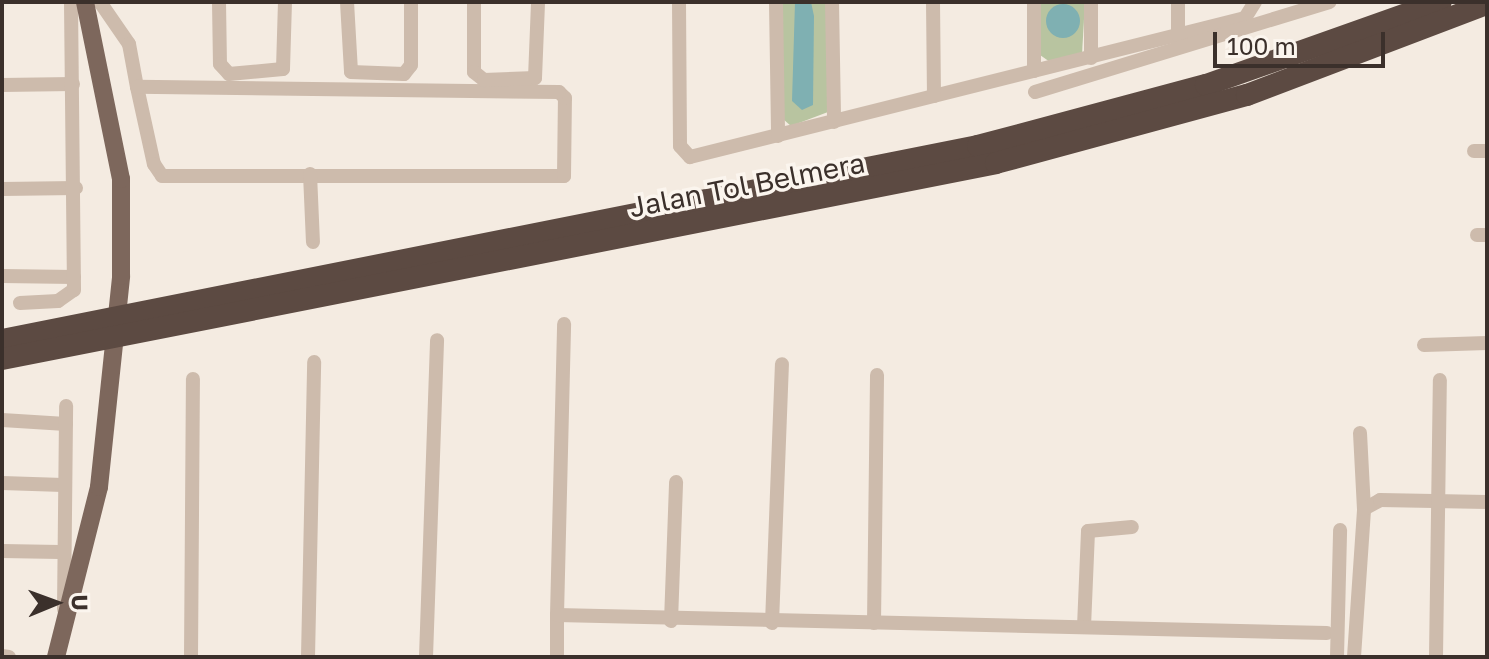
<!DOCTYPE html>
<html>
<head>
<meta charset="utf-8">
<style>
  body { margin:0 }
  #map { position:relative; width:1489px; height:659px; overflow:hidden; background:#f4ebe1; font-family:"Golos Text",sans-serif }
  div>[style] { position:absolute }
  [style*='--x'] { left:calc(var(--x)*1px); top:calc(var(--y)*1px); width:calc(var(--w)*1px); rotate:calc(var(--a)*1deg) }
  .green>* { inset:0; background:#b8c4a0 }
  .water>* { inset:0; background:#7fb0b2 }
  .round { border-radius:50% }
  .minor>* { height:14px; margin:-7px; padding:0 7px; transform-origin:7px; border-radius:7px; background:#cdbbac }
  .major>* { height:18px; margin:-9px; padding:0 9px; transform-origin:9px; border-radius:9px; background:#7d675c }
  .highway>* { height:22px; margin:-11px; padding:0 11px; transform-origin:11px; border-radius:11px; background:#5c4a42 }
  span { translate:-50% -50%; white-space:nowrap; text-align:center; line-height:1.15; -webkit-text-stroke:7px #fbf5ee; paint-order:stroke }
  .street-label { font-size:28px; color:#3b302b }
  .frame { position:absolute; inset:0; border:4px solid #3b302b; pointer-events:none }
  .north { position:absolute; left:16px; top:563px; width:80px; height:80px; -webkit-text-stroke:6px #fbf5ee; paint-order:stroke; rotate:89deg; font-size:22px; font-weight:700; line-height:32px; text-align:center; color:#3b302b }
  .north::after { content:''; display:block; margin:auto; width:28px; height:36px; background:#3b302b; clip-path:polygon(50% 0,100% 100%,50% 72%,0 100%) }
  .scale { position:absolute; left:1213px; top:32px; width:172px; height:36px; box-sizing:border-box; border:4px solid #3b302b; border-top:0; padding-left:10px; font-size:24px; line-height:28px; white-space:nowrap; color:#3b302b; -webkit-text-stroke:6px #fbf5ee; paint-order:stroke }
</style>
</head>
<body>
<div id="map">
  <div class="green">
    <div style="clip-path:polygon(781px 2px,827px 2px,828px 112px,791px 126px,783px 119px)"></div>
    <div style="clip-path:polygon(1039px 2px,1085px 2px,1082px 54px,1050px 62px,1040px 55px)"></div>
  </div>
  <div class="water">
    <div style="clip-path:polygon(795px 2px,811px 2px,814px 16px,813px 105px,802px 110px,792px 101px)"></div>
    <div class="round" style="left:1046px;top:4px;width:34px;height:34px"></div>
  </div>
  <div class="minor">
    <div style="--x:100;--y:2;--w:51;--a:55.4"></div>
    <div style="--x:129;--y:44;--w:44;--a:79.5"></div>
    <div style="--x:137;--y:87;--w:79;--a:77.6"></div>
    <div style="--x:154;--y:164;--w:14;--a:56"></div>
    <div style="--x:162;--y:176;--w:402;--a:0"></div>
    <div style="--x:564;--y:176;--w:78;--a:-89.3"></div>
    <div style="--x:565;--y:98;--w:8;--a:-135"></div>
    <div style="--x:559;--y:92;--w:422;--a:-179.3"></div>
    <div style="--x:219;--y:2;--w:62;--a:89.1"></div>
    <div style="--x:220;--y:64;--w:13;--a:48"></div>
    <div style="--x:229;--y:74;--w:54;--a:-5.3"></div>
    <div style="--x:283;--y:69;--w:67;--a:-88.3"></div>
    <div style="--x:347;--y:2;--w:70;--a:86.7"></div>
    <div style="--x:351;--y:72;--w:53;--a:2.2"></div>
    <div style="--x:404;--y:74;--w:11;--a:-52"></div>
    <div style="--x:411;--y:65;--w:63;--a:-90"></div>
    <div style="--x:474;--y:2;--w:70;--a:90"></div>
    <div style="--x:474;--y:72;--w:13;--a:39"></div>
    <div style="--x:484;--y:80;--w:51;--a:-2.2"></div>
    <div style="--x:535;--y:78;--w:76;--a:-87.7"></div>
    <div style="--x:679;--y:2;--w:144;--a:89.6"></div>
    <div style="--x:680;--y:146;--w:15;--a:48"></div>
    <div style="--x:690;--y:157;--w:572;--a:-14.06"></div>
    <div style="--x:1245;--y:18;--w:19;--a:-58"></div>
    <div style="--x:776;--y:2;--w:134;--a:89.1"></div>
    <div style="--x:832;--y:2;--w:120;--a:89"></div>
    <div style="--x:933;--y:2;--w:94;--a:89.4"></div>
    <div style="--x:1034;--y:2;--w:69;--a:90"></div>
    <div style="--x:1091;--y:2;--w:56;--a:90"></div>
    <div style="--x:1178;--y:2;--w:33;--a:90"></div>
    <div style="--x:2;--y:85;--w:71;--a:-0.8"></div>
    <div style="--x:1035;--y:92;--w:308;--a:-17"></div>
    <div style="--x:1474;--y:151;--w:13;--a:0"></div>
    <div style="--x:310;--y:174;--w:68;--a:87.5"></div>
    <div style="--x:2;--y:189;--w:74;--a:-0.8"></div>
    <div style="--x:1477;--y:235;--w:10;--a:0"></div>
    <div style="--x:2;--y:276;--w:72;--a:0.8"></div>
    <div style="--x:20;--y:303;--w:38;--a:-3"></div>
    <div style="--x:58;--y:301;--w:19;--a:-35"></div>
    <div style="--x:74;--y:290;--w:288;--a:-90.6"></div>
    <div style="--x:1424;--y:345;--w:63;--a:-1.8"></div>
    <div style="--x:2;--y:420;--w:64;--a:3.6"></div>
    <div style="--x:1360;--y:433;--w:76;--a:87"></div>
    <div style="--x:2;--y:483;--w:61;--a:1.9"></div>
    <div style="--x:2;--y:551;--w:58;--a:1"></div>
    <div style="--x:64;--y:609;--w:203;--a:-89.4"></div>
    <div style="--x:557;--y:615;--w:291;--a:-88.6"></div>
    <div style="--x:671;--y:621;--w:139;--a:-87.9"></div>
    <div style="--x:772;--y:623;--w:259;--a:-87.8"></div>
    <div style="--x:874;--y:623;--w:248;--a:-89.3"></div>
    <div style="--x:1084;--y:627;--w:96;--a:-87.6"></div>
    <div style="--x:1088;--y:531;--w:44;--a:-5.2"></div>
    <div style="--x:2;--y:656;--w:7;--a:8"></div>
    <div style="--x:191;--y:657;--w:278;--a:-89.6"></div>
    <div style="--x:308;--y:657;--w:295;--a:-88.8"></div>
    <div style="--x:426;--y:657;--w:317;--a:-88"></div>
    <div style="--x:557;--y:657;--w:42;--a:-90"></div>
    <div style="--x:557;--y:615;--w:770;--a:1.34"></div>
    <div style="--x:1337;--y:657;--w:127;--a:-88.6"></div>
    <div style="--x:1354;--y:657;--w:148;--a:-86.1"></div>
    <div style="--x:1364;--y:509;--w:18;--a:-29"></div>
    <div style="--x:1380;--y:500;--w:107;--a:1.1"></div>
    <div style="--x:1436;--y:657;--w:277;--a:-89.2"></div>
  </div>
  <div class="major">
    <div style="--x:56;--y:657;--w:175;--a:-75.8"></div>
    <div style="--x:99;--y:487;--w:212;--a:-84"></div>
    <div style="--x:121;--y:276;--w:97;--a:-90"></div>
    <div style="--x:121;--y:179;--w:181;--a:-101.5"></div>
  </div>
  <div class="highway">
    <div style="--x:2;--y:340;--w:995;--a:-11.24"></div>
    <div style="--x:978;--y:146;--w:236;--a:-15"></div>
    <div style="--x:1206;--y:85;--w:249;--a:-19.5"></div>
    <div style="--x:2;--y:359;--w:1013;--a:-11.15"></div>
    <div style="--x:996;--y:163;--w:260;--a:-15.2"></div>
    <div style="--x:1247;--y:95;--w:257;--a:-20.8"></div>
  </div>
  <div class="street-label">
    <span style="left:747px;top:185px;rotate:-11deg">Jalan Tol Belmera</span>
  </div>
  <div class="frame"></div>
  <div class="north">U</div>
  <div class="scale">100 m</div>
</div>
</body>
</html>
